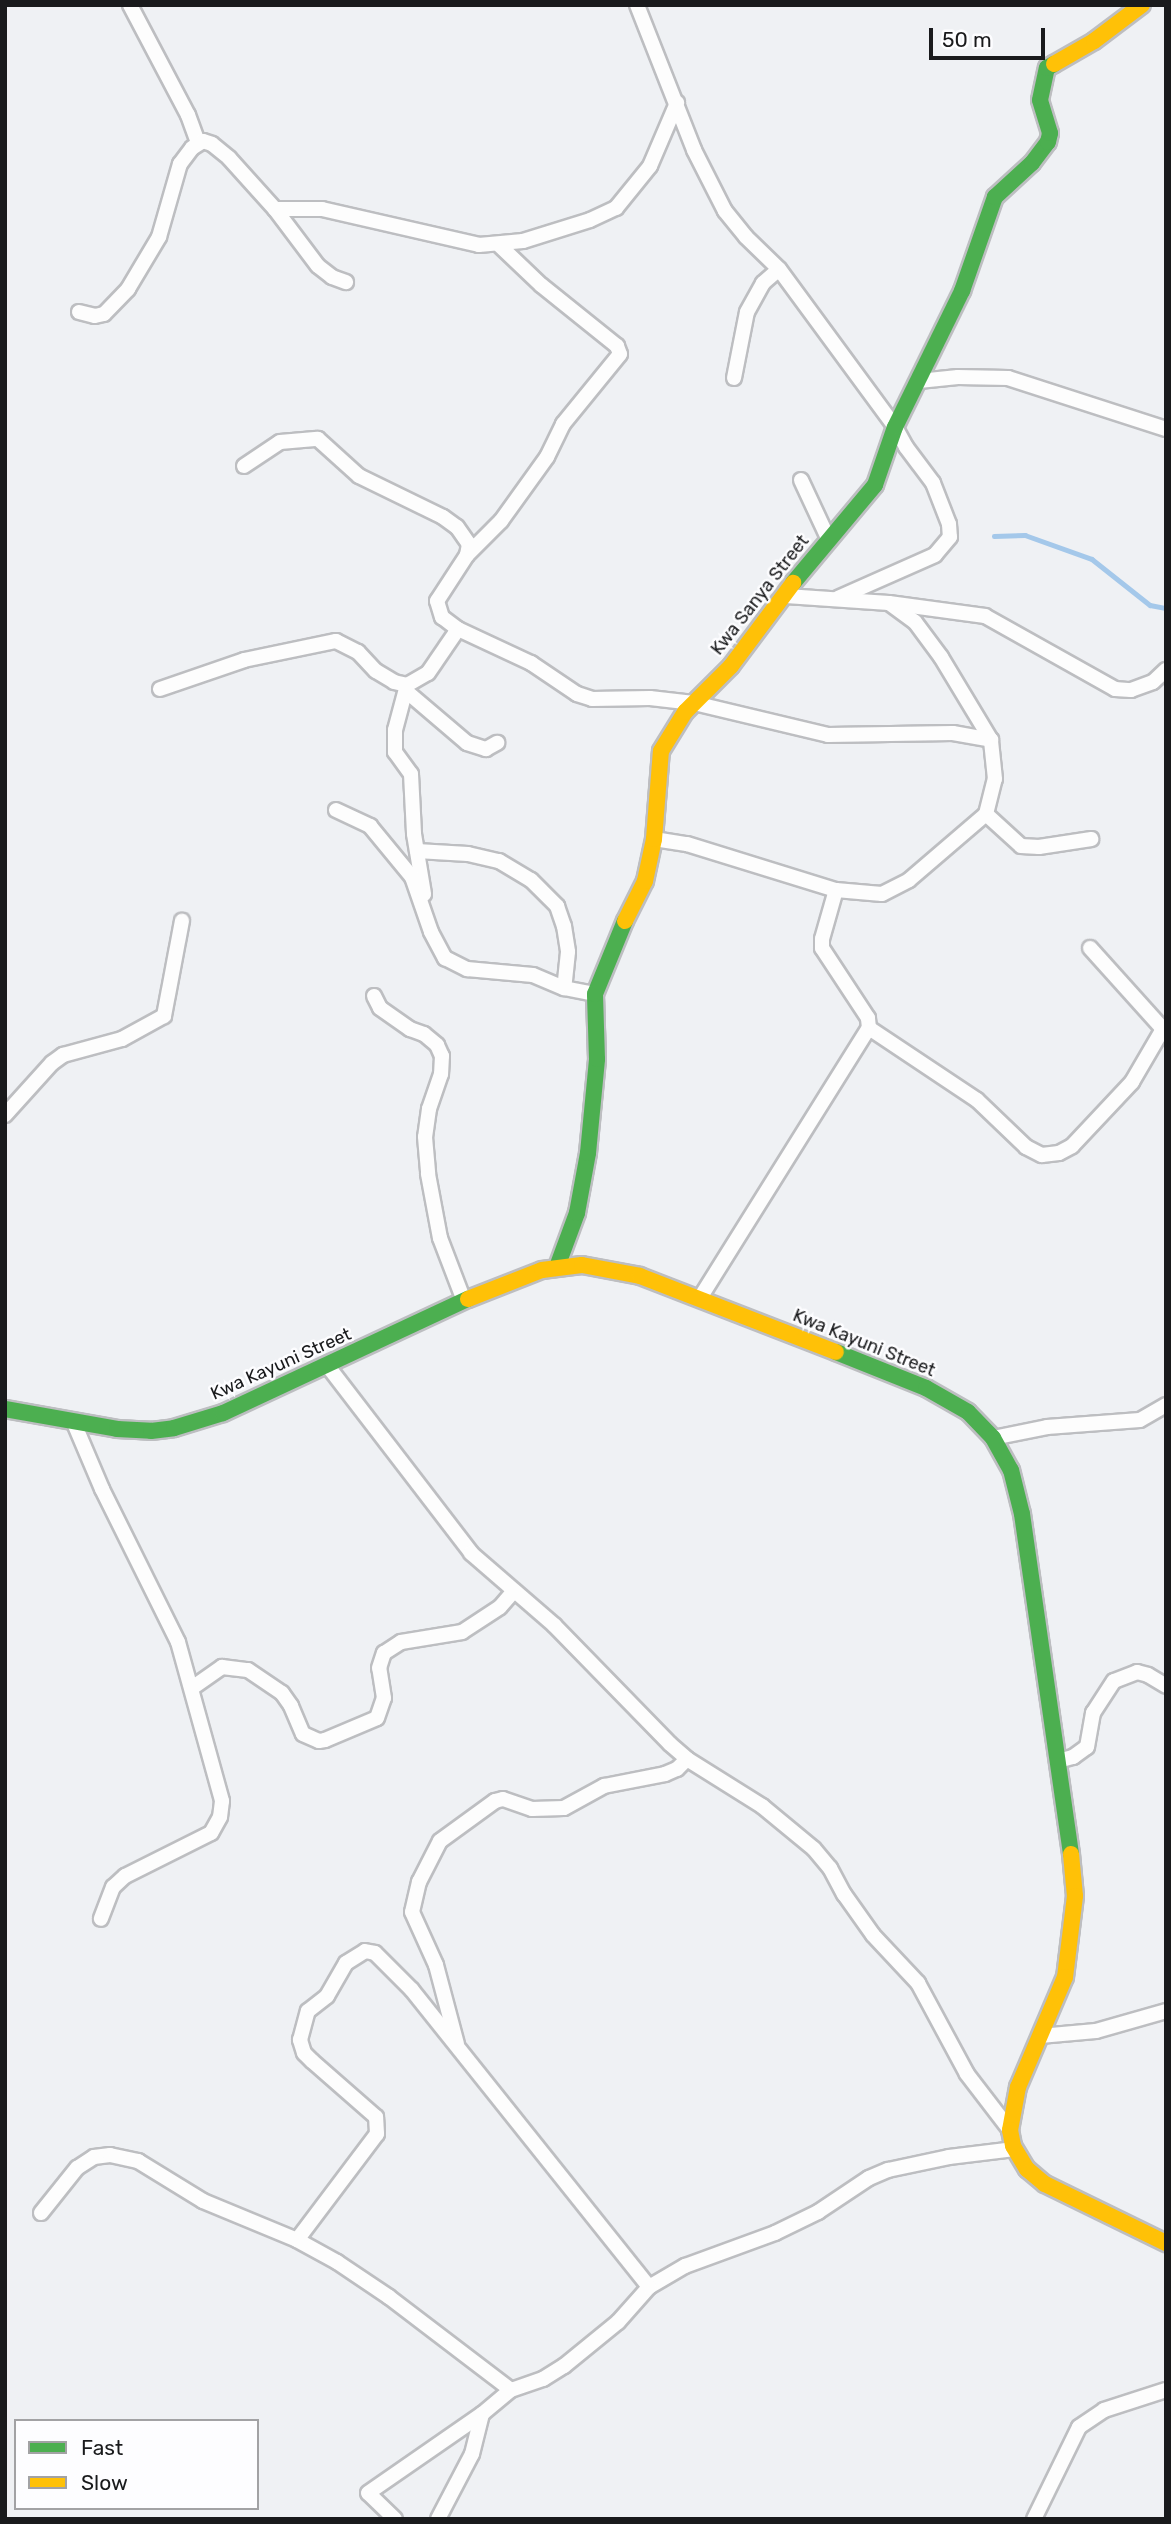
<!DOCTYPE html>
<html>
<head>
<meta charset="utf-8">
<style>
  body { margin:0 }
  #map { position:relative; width:1171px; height:2524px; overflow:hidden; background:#eff1f4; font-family:Rubik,sans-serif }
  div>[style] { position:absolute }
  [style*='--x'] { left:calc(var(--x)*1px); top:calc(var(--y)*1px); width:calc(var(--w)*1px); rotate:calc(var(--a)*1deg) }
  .stream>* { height:4.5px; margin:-2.25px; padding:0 2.25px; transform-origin:2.25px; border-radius:2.25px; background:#a4c8ea }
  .roads { filter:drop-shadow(2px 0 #bdbec1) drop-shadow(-2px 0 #bdbec1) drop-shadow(0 2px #bdbec1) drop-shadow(0 -2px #bdbec1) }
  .street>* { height:14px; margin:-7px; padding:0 7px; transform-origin:7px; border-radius:7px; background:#fdfdfd }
  .fast>* { height:16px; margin:-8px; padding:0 8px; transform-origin:8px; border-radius:8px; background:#4caf50 }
  .slow>* { height:16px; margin:-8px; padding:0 8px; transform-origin:8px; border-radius:8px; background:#ffc107 }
  span { translate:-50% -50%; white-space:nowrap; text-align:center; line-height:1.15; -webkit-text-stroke:5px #fdfdff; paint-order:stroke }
  .street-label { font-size:18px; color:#191a1c }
  .frame { position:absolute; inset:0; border:7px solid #191a1c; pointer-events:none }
  .legend { position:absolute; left:14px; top:2419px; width:245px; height:91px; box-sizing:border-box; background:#fdfdff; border:2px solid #a2a2a4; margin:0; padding:9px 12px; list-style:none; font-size:21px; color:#191a1c }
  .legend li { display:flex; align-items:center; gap:14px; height:35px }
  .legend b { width:35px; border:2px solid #a2a2a4 }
  .scale { position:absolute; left:929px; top:28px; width:116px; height:32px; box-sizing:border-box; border:4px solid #191a1c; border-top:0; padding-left:9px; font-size:21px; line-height:24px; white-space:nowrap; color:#191a1c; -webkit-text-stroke:5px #fdfdff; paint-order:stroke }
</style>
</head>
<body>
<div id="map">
  <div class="stream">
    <div style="--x:994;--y:536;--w:31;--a:-2"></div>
    <div style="--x:1025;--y:535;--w:71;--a:19.7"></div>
    <div style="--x:1092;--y:559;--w:74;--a:38.4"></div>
    <div style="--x:1150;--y:605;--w:16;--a:11"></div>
  </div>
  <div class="roads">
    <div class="street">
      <div style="--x:130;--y:5;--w:124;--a:62.2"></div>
      <div style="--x:188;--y:115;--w:29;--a:70"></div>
      <div style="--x:637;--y:5;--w:156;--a:68.5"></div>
      <div style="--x:694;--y:150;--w:68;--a:63.1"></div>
      <div style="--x:725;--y:211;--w:33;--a:51"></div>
      <div style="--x:746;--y:237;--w:46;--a:44.1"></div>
      <div style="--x:779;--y:269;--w:196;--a:53.7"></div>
      <div style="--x:895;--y:427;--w:23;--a:61"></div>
      <div style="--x:906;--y:447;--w:45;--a:53.1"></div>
      <div style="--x:933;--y:483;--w:44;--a:68.7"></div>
      <div style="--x:949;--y:524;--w:13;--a:86"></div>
      <div style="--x:950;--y:537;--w:23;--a:130"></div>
      <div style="--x:935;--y:555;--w:106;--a:156.1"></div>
      <div style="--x:275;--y:209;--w:47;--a:0"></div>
      <div style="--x:322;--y:209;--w:161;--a:12.9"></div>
      <div style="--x:479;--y:245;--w:44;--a:-5.2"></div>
      <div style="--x:523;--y:241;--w:70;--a:-17.4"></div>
      <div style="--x:590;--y:220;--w:29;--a:-25"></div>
      <div style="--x:616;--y:208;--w:54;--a:-51"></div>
      <div style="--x:650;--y:166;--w:69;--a:-66.8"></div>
      <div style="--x:79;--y:312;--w:16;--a:14"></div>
      <div style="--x:95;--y:316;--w:9;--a:-13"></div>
      <div style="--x:104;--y:314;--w:35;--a:-46"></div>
      <div style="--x:128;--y:289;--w:61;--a:-59.2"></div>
      <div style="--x:159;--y:237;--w:76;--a:-74"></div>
      <div style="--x:180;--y:164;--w:20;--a:-53"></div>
      <div style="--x:192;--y:148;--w:13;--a:-32"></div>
      <div style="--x:203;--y:141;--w:9;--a:18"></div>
      <div style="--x:212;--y:144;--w:22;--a:39"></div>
      <div style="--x:229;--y:158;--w:69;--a:48"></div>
      <div style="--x:275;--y:209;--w:71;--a:53"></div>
      <div style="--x:318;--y:266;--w:18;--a:38"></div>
      <div style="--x:332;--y:277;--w:15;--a:20"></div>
      <div style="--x:734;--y:378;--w:67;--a:-78.9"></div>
      <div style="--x:747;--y:312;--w:33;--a:-61"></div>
      <div style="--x:763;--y:283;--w:21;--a:-41"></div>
      <div style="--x:916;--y:385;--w:5;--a:-53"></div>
      <div style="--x:919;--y:381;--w:39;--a:-6"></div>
      <div style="--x:958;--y:377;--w:50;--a:1.1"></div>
      <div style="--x:1008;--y:378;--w:166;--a:17.9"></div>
      <div style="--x:244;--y:466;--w:43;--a:-33.7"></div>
      <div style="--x:280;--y:442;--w:38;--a:-5"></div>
      <div style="--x:318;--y:439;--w:55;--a:42.1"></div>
      <div style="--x:359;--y:476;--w:93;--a:26"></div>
      <div style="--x:443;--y:517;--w:17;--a:36"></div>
      <div style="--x:457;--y:527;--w:21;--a:55"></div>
      <div style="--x:469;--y:544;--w:11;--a:100"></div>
      <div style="--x:467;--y:555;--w:55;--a:123.1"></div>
      <div style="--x:437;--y:601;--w:17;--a:73"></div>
      <div style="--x:442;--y:617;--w:20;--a:37"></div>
      <div style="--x:458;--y:629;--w:81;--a:25"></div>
      <div style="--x:531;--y:663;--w:55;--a:34"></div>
      <div style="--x:577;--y:694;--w:16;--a:18"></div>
      <div style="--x:592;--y:699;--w:58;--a:-1"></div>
      <div style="--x:650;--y:698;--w:44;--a:6.5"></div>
      <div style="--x:694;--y:703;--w:138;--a:13.4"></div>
      <div style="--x:828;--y:735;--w:125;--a:-0.9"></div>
      <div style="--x:953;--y:733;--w:39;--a:10"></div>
      <div style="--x:801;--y:480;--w:64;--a:65"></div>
      <div style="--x:467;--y:555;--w:48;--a:-45"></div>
      <div style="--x:501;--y:521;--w:79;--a:-54.3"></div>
      <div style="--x:547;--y:457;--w:37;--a:-64"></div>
      <div style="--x:563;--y:424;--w:90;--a:-50.8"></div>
      <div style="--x:620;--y:354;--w:9;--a:-111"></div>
      <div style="--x:617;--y:346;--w:97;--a:-141.2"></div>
      <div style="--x:541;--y:285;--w:57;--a:-136.4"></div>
      <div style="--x:786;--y:596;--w:103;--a:3.9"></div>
      <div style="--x:889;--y:603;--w:97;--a:7.7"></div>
      <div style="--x:985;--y:616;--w:149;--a:29.3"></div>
      <div style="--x:1115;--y:689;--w:16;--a:4"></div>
      <div style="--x:1131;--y:690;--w:23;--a:-20"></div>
      <div style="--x:1153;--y:682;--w:18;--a:-43"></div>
      <div style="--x:407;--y:685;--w:47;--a:104.9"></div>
      <div style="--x:395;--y:730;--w:22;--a:90"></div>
      <div style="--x:395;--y:752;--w:27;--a:54"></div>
      <div style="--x:411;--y:774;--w:60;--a:87.1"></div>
      <div style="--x:414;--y:834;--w:61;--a:80.5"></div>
      <div style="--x:160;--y:689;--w:89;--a:-19"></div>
      <div style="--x:244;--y:660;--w:94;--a:-11.7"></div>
      <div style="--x:336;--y:641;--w:25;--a:27"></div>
      <div style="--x:358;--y:652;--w:26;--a:47"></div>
      <div style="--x:376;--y:671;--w:21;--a:31"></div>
      <div style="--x:394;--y:682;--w:13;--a:13"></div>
      <div style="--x:407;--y:685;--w:24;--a:-30"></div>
      <div style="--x:428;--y:673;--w:53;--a:-55.7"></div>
      <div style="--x:406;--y:691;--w:80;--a:40.4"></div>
      <div style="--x:467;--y:743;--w:20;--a:18"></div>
      <div style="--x:486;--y:749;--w:13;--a:-29"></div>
      <div style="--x:336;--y:810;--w:38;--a:25"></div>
      <div style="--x:370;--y:826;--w:66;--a:50.5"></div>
      <div style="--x:412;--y:877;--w:58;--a:70.9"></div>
      <div style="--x:431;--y:932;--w:30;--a:62"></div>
      <div style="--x:445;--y:958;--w:25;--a:27"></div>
      <div style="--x:467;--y:969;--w:66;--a:5.2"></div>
      <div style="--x:533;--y:975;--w:34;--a:23"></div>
      <div style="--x:564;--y:988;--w:32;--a:11"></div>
      <div style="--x:986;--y:814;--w:47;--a:42.4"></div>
      <div style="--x:1021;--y:846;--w:18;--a:3"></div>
      <div style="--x:1039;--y:847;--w:53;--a:-8.7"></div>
      <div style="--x:654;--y:839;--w:33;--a:9"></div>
      <div style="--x:687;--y:844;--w:156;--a:17.2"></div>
      <div style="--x:836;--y:890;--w:46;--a:5"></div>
      <div style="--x:882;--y:894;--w:30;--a:-27"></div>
      <div style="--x:909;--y:880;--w:101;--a:-40.6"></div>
      <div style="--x:986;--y:814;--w:36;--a:-76"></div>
      <div style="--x:995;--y:779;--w:39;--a:-96"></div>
      <div style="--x:991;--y:740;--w:97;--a:-121.1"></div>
      <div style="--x:941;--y:657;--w:44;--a:-126.6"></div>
      <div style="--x:915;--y:622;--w:32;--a:-144"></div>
      <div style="--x:417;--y:851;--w:51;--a:3.4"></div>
      <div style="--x:468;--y:854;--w:32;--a:13"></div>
      <div style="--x:499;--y:861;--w:37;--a:31"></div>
      <div style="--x:531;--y:880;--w:37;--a:45"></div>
      <div style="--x:557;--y:906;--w:21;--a:71"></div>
      <div style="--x:564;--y:926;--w:26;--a:81"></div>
      <div style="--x:568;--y:952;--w:36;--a:96"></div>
      <div style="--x:374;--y:996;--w:13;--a:63"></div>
      <div style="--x:380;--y:1008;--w:37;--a:35"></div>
      <div style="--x:410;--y:1029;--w:15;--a:20"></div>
      <div style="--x:424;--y:1034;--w:17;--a:40"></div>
      <div style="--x:437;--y:1045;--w:12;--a:66"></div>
      <div style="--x:442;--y:1056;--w:18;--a:93"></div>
      <div style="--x:441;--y:1074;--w:37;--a:109"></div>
      <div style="--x:429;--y:1109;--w:28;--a:98"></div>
      <div style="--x:425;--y:1137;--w:37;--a:85"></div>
      <div style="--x:428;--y:1174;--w:65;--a:79.4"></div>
      <div style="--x:440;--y:1238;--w:67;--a:69.1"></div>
      <div style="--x:869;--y:1028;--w:130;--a:33.7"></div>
      <div style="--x:977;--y:1100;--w:68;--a:43.8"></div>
      <div style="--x:1026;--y:1147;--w:18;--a:27"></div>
      <div style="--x:1042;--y:1155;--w:17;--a:-7"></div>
      <div style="--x:1059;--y:1153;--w:15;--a:-28"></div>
      <div style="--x:1072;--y:1146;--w:88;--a:-46.8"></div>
      <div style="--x:1132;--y:1082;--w:61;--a:-59.7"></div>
      <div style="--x:1163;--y:1029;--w:109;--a:-132"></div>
      <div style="--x:5;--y:1115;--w:70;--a:-47.9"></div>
      <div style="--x:52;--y:1063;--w:14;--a:-36"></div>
      <div style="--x:63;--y:1055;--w:61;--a:-15.2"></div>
      <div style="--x:122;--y:1039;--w:48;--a:-28.7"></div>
      <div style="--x:164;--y:1016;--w:97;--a:-79.3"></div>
      <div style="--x:700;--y:1298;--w:319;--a:-58"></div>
      <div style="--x:869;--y:1028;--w:10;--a:-96"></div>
      <div style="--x:868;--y:1018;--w:84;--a:-123.3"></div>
      <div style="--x:822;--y:948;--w:9;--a:-90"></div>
      <div style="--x:822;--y:939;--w:51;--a:-74.1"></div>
      <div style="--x:327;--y:1365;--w:237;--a:52.5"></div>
      <div style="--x:471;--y:1553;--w:110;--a:40.9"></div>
      <div style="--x:554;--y:1625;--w:166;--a:45.7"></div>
      <div style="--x:670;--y:1744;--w:23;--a:41"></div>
      <div style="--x:687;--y:1759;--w:89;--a:32.1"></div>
      <div style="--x:762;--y:1806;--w:67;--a:39.6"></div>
      <div style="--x:814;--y:1849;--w:25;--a:50"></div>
      <div style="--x:830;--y:1868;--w:30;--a:62"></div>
      <div style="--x:844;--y:1894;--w:50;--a:54.7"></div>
      <div style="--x:873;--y:1935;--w:66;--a:46.8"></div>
      <div style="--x:918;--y:1983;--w:103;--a:61.7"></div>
      <div style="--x:967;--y:2074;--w:71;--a:52.5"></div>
      <div style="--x:74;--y:1423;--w:72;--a:67"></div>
      <div style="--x:102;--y:1489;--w:171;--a:63.6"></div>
      <div style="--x:178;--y:1642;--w:165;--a:74.5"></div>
      <div style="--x:222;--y:1801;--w:16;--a:97"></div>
      <div style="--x:220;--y:1817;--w:18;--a:119"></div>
      <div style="--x:211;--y:1833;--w:96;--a:153.4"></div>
      <div style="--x:125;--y:1876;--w:16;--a:137"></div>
      <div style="--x:113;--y:1887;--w:34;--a:111"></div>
      <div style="--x:993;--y:1438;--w:55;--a:-11.5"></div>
      <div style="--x:1047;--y:1427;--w:93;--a:-4.3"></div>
      <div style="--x:1140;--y:1420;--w:30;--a:-30"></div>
      <div style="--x:192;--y:1688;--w:37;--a:-35"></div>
      <div style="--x:222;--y:1667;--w:26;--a:7"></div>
      <div style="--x:248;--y:1670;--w:41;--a:34.1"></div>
      <div style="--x:282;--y:1693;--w:16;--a:55"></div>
      <div style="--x:291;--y:1706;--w:30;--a:67"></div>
      <div style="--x:303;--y:1734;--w:17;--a:24"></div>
      <div style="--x:319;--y:1741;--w:6;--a:-9"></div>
      <div style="--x:325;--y:1740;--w:56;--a:-22.9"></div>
      <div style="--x:377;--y:1718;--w:21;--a:-71"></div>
      <div style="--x:384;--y:1698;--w:30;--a:-99"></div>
      <div style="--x:379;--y:1668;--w:16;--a:-72"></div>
      <div style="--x:384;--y:1653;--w:20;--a:-33"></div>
      <div style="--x:401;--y:1642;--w:62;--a:-9.3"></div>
      <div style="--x:462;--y:1632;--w:45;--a:-33.3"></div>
      <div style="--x:500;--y:1607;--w:21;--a:-49"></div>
      <div style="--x:1058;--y:1761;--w:16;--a:-15"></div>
      <div style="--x:1073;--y:1757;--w:17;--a:-36"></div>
      <div style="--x:1087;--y:1747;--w:35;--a:-80"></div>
      <div style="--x:1093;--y:1713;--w:38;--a:-57"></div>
      <div style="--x:1114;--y:1681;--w:25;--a:-21"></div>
      <div style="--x:1137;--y:1672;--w:11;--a:15"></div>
      <div style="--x:1148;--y:1675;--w:21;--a:31"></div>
      <div style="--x:1040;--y:2036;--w:56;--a:-5.1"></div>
      <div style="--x:1096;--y:2031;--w:73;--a:-15.9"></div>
      <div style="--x:457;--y:2044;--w:82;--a:-104.9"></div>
      <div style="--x:436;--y:1965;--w:58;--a:-114.4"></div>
      <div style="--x:412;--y:1912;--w:31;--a:-77"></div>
      <div style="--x:419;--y:1882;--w:46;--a:-62.9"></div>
      <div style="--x:440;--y:1841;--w:68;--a:-36"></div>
      <div style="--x:495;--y:1801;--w:8;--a:-14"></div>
      <div style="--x:503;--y:1799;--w:31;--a:19"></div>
      <div style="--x:532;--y:1809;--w:32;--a:-2"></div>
      <div style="--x:564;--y:1808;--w:46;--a:-28.8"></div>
      <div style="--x:604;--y:1786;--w:62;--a:-11.1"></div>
      <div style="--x:665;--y:1774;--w:13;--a:-23"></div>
      <div style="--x:677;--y:1769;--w:14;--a:-45"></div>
      <div style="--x:41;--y:2213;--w:58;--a:-51.3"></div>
      <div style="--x:77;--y:2168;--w:20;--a:-33"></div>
      <div style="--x:94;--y:2157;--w:16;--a:-7"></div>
      <div style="--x:110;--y:2155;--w:29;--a:12"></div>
      <div style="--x:138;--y:2161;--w:76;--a:31.6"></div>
      <div style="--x:203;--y:2201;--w:102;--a:22.5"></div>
      <div style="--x:297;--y:2240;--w:46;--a:28.8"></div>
      <div style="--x:337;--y:2262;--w:63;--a:33.9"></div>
      <div style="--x:389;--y:2297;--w:153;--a:37.3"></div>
      <div style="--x:511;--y:2390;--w:34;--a:-19"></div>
      <div style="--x:543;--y:2379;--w:25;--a:-32"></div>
      <div style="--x:564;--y:2366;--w:70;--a:-39.2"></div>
      <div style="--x:618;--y:2322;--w:47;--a:-48.5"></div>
      <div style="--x:649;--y:2287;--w:42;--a:-30.3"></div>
      <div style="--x:685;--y:2266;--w:96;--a:-20.1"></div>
      <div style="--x:775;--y:2233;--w:48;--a:-26"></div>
      <div style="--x:818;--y:2212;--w:61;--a:-33.7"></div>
      <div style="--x:869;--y:2178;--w:21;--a:-23"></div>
      <div style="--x:888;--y:2170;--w:62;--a:-12"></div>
      <div style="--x:949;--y:2157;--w:66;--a:-6.9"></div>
      <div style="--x:297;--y:2240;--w:133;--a:-53"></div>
      <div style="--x:377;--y:2134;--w:17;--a:-93"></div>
      <div style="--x:376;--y:2117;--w:85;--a:-138.8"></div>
      <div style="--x:312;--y:2061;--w:11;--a:-135"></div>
      <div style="--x:304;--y:2053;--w:14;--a:-107"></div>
      <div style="--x:300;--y:2040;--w:30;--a:-75"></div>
      <div style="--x:308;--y:2011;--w:24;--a:-38"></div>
      <div style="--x:327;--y:1996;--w:38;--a:-60"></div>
      <div style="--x:346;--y:1963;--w:22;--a:-32"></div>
      <div style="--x:365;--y:1951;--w:10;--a:11"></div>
      <div style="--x:375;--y:1953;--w:52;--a:45"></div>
      <div style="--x:412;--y:1990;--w:380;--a:51.4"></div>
      <div style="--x:395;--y:2519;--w:37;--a:-136"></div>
      <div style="--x:368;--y:2493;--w:139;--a:-34.7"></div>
      <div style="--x:482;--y:2414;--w:38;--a:-40"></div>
      <div style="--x:438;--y:2519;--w:73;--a:-62.4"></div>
      <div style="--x:472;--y:2454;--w:41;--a:-76"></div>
      <div style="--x:1034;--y:2519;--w:102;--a:-63.9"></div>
      <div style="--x:1079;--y:2427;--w:30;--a:-34"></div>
      <div style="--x:1104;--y:2410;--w:65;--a:-17.9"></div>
    </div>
    <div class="fast">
      <div style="--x:793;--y:583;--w:128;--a:-50.1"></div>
      <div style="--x:875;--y:485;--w:61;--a:-71"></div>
      <div style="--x:895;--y:427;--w:152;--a:-63.8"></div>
      <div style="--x:962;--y:291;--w:100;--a:-70.7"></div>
      <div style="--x:995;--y:197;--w:50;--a:-42.6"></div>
      <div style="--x:1032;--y:163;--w:26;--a:-53"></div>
      <div style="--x:1048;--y:142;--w:9;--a:-77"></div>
      <div style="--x:1050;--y:133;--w:34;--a:-107"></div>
      <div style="--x:1040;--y:100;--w:33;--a:-78"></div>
      <div style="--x:1047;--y:68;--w:8;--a:-30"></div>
      <div style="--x:557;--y:1267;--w:58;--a:-69.7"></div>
      <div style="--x:577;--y:1213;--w:61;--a:-79.6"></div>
      <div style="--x:588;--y:1153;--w:94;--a:-84.5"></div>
      <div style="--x:597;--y:1059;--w:65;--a:-91.8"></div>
      <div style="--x:595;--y:994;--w:79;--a:-67.7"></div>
      <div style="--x:836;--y:1352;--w:97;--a:21.8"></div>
      <div style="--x:926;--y:1388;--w:48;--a:29.7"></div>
      <div style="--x:968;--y:1412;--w:36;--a:46"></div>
      <div style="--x:993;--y:1438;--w:37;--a:61"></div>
      <div style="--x:1011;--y:1470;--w:45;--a:76"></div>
      <div style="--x:1022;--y:1514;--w:344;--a:81.8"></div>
      <div style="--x:5;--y:1409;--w:114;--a:10.1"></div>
      <div style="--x:117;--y:1429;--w:34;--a:3"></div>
      <div style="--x:151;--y:1431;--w:23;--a:-7"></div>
      <div style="--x:174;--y:1428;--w:51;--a:-17"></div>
      <div style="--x:223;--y:1413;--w:270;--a:-25"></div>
    </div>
    <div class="slow">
      <div style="--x:1054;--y:64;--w:46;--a:-29.9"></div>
      <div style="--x:1094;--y:41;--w:60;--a:-36.9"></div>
      <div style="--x:625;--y:921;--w:45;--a:-63.4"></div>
      <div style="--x:645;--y:881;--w:43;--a:-77.9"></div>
      <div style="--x:654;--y:839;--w:88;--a:-85.5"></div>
      <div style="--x:661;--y:751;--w:46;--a:-58.4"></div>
      <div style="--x:685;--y:712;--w:65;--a:-45"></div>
      <div style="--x:731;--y:666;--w:104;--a:-53.2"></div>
      <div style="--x:468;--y:1299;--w:79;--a:-21.4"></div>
      <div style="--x:542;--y:1270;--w:40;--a:-7.1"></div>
      <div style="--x:582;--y:1265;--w:59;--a:10.7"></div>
      <div style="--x:640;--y:1276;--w:210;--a:21.2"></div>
      <div style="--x:1071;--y:1854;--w:42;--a:84.6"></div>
      <div style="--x:1075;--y:1896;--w:82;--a:97"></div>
      <div style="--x:1065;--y:1977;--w:120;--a:113.1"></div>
      <div style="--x:1018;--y:2087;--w:44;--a:100.5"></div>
      <div style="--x:1010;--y:2130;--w:16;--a:79"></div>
      <div style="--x:1013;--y:2146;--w:27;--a:59"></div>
      <div style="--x:1027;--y:2169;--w:23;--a:40"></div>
      <div style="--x:1045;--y:2184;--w:135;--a:26"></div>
    </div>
  </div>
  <div class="street-label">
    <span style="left:760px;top:595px;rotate:-52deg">Kwa Sanya Street</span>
    <span style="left:864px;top:1343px;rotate:22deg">Kwa Kayuni Street</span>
    <span style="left:281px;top:1364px;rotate:-24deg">Kwa Kayuni Street</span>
  </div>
  <div class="frame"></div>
  <ul class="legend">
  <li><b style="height:9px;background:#4caf50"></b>Fast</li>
  <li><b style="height:9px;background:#ffc107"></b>Slow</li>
  </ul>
  <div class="scale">50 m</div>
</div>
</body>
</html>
